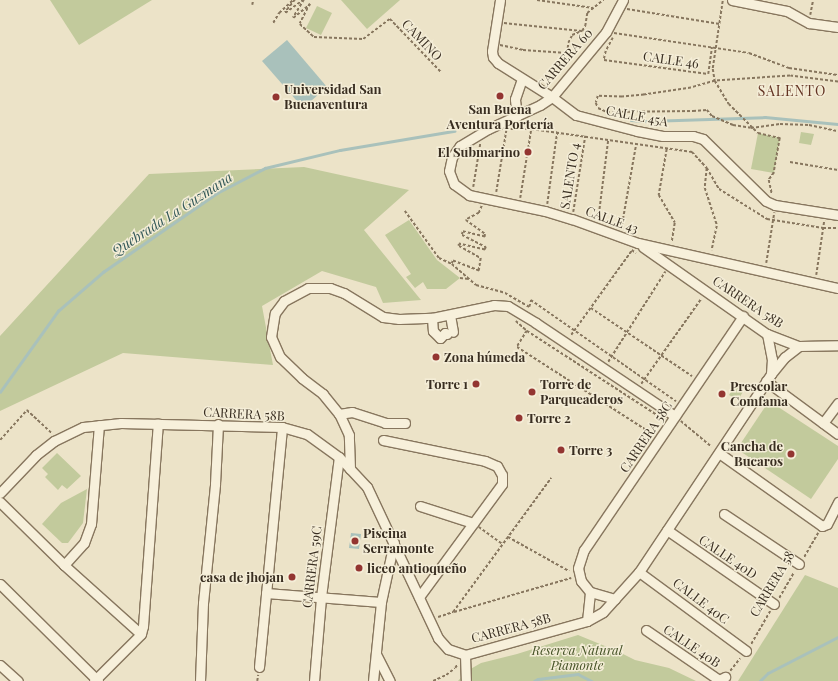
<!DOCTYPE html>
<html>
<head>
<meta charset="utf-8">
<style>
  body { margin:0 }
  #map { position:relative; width:838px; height:681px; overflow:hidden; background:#ece3c8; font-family:"Playfair Display",serif }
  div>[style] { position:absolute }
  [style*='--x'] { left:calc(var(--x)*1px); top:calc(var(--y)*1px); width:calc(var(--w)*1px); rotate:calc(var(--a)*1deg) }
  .green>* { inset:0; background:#c2ca9c }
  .water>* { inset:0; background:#a9c1bb }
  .stream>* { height:2.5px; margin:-1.25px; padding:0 1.25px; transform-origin:1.25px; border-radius:1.25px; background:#a9c1bb }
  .path>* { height:1.5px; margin-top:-0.75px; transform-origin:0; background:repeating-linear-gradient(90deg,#87765e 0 3px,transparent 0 5px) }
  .roads { filter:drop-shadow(1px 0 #87765e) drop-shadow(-1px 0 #87765e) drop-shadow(0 1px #87765e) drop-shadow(0 -1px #87765e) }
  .minor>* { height:9px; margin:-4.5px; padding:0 4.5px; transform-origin:4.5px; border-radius:4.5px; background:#f7f0db }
  .dots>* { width:11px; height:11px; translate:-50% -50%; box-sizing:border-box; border:2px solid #f4edd7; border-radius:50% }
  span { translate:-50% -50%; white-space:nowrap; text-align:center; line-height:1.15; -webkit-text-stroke:3px #f4edd7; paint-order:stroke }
  .street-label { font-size:13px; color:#392e21 }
  .poi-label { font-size:13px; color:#392e21; font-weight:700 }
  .left { translate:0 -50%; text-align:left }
  .right { translate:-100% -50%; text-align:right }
  .park-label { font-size:13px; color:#475428; font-style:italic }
  .neighbourhood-label { font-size:14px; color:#633322; letter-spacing:1px }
  .water-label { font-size:14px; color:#315757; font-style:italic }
</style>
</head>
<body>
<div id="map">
  <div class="green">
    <div style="clip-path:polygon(50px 0,152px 0,79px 45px)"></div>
    <div style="clip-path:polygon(341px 0,400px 0,367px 29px)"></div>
    <div style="clip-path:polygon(317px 6px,332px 13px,321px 35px,306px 28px)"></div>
    <div style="clip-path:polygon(801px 132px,814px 134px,811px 145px,799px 143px)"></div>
    <div style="clip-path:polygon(758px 133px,780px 138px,774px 173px,751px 169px)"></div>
    <div style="clip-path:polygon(304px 167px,409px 190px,364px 230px,421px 300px,383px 303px,376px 287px,322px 271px,262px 306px,273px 365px,123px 353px,0 411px,0 336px,149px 174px)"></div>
    <div style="clip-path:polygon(409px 220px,437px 260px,460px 278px,446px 289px,427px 289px,423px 282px,415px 288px,406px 277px,411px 274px,385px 235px)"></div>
    <div style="clip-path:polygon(736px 385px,744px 390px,738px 400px,729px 395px)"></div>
    <div style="clip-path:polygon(769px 401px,838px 446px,838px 459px,811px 499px,737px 449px)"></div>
    <div style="clip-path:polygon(57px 453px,81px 476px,67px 489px,62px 485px,58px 490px,45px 477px,48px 474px,42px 468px)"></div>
    <div style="clip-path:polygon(87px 489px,83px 523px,68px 543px,62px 543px,42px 524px,61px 503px)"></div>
    <div style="clip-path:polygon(805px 575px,838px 588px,838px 681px,738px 681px)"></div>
    <div style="clip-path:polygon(578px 635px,617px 651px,635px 660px,669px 668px,696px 681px,458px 681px,467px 671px,481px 663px,517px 654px)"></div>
  </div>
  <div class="water">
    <div style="clip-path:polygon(287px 40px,327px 87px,303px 108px,262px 61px)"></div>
    <div style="clip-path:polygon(351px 533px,361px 534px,359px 549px,349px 548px)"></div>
  </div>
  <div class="stream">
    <div style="--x:631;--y:120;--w:16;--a:4"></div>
    <div style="--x:647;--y:121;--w:118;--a:-1.9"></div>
    <div style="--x:765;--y:117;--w:73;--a:5.5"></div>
    <div style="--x:0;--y:392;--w:100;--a:-54.4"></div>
    <div style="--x:58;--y:311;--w:60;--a:-40.9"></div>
    <div style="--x:103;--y:272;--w:139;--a:-34.7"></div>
    <div style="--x:217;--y:193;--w:54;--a:-27.5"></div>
    <div style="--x:265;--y:168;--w:77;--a:-13.5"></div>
    <div style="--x:340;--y:150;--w:116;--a:-9.5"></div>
    <div style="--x:534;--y:681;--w:4;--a:-27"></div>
    <div style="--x:538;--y:679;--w:40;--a:-7.1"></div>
    <div style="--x:578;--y:674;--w:16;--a:27"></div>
    <div style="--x:760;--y:681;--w:11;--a:-45"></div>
    <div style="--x:768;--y:673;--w:79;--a:-27.2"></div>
  </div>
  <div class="path">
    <div style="--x:295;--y:0;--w:16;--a:128"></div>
    <div style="--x:285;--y:13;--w:22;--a:-36"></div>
    <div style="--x:304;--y:0;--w:21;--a:121"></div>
    <div style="--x:293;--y:18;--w:22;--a:-39"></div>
    <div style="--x:310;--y:4;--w:22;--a:117"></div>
    <div style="--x:300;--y:24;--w:19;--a:43"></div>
    <div style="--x:314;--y:37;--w:49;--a:2.3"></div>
    <div style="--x:363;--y:39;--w:34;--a:-37"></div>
    <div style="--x:390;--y:19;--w:74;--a:46.1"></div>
    <div style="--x:537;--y:0;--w:57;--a:8.1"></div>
    <div style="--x:723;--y:1;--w:69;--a:98.4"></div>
    <div style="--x:713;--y:69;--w:12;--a:81"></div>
    <div style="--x:715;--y:81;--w:27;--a:59"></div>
    <div style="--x:729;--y:104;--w:41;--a:45"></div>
    <div style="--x:758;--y:133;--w:23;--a:13"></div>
    <div style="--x:780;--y:138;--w:36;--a:100"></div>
    <div style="--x:774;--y:173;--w:9;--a:126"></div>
    <div style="--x:769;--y:180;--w:14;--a:78"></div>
    <div style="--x:252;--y:5;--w:5;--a:-79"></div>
    <div style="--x:627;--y:9;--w:94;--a:9.2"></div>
    <div style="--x:810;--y:15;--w:15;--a:-79"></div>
    <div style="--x:273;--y:23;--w:12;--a:-59"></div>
    <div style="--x:279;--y:13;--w:19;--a:-43"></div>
    <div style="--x:504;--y:23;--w:78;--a:5.9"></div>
    <div style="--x:614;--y:33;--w:136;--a:8.4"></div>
    <div style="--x:749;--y:53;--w:43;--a:20.6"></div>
    <div style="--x:789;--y:68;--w:49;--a:8.1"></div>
    <div style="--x:613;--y:38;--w:15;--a:118"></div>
    <div style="--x:606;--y:51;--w:9;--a:103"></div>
    <div style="--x:604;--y:60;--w:105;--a:7.7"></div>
    <div style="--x:708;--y:74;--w:27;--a:-82"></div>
    <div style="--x:500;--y:45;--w:24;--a:12"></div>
    <div style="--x:523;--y:50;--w:44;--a:3.9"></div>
    <div style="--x:567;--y:53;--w:10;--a:-84"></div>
    <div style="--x:568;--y:43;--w:9;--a:-63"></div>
    <div style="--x:572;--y:35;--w:11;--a:-22"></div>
    <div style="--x:582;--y:31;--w:6;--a:-59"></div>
    <div style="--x:585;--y:26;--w:13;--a:-81"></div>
    <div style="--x:587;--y:13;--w:21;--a:-39"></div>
    <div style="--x:838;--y:82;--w:48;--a:-172.9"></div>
    <div style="--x:790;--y:76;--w:75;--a:176.2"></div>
    <div style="--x:715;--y:81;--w:25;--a:164"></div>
    <div style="--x:691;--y:88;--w:48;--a:171.5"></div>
    <div style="--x:644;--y:95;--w:22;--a:175"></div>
    <div style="--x:622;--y:97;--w:24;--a:-178"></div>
    <div style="--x:598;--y:96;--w:7;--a:106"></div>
    <div style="--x:596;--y:103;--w:5;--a:68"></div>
    <div style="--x:598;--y:108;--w:10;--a:24"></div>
    <div style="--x:607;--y:112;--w:86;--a:-0.7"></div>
    <div style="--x:693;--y:111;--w:14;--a:-4"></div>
    <div style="--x:707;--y:110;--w:8;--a:50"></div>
    <div style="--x:712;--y:116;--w:23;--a:23"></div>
    <div style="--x:733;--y:125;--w:18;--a:9"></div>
    <div style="--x:751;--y:128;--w:29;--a:-8"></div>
    <div style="--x:780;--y:124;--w:29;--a:2"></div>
    <div style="--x:809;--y:125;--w:30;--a:12"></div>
    <div style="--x:510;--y:129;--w:21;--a:0"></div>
    <div style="--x:531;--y:129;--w:163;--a:8.1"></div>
    <div style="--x:692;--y:152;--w:22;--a:47"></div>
    <div style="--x:707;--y:168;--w:24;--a:60"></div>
    <div style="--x:719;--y:189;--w:57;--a:32"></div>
    <div style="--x:767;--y:219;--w:57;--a:9.1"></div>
    <div style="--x:823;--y:228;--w:15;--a:0"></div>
    <div style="--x:667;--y:149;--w:47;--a:99.9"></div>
    <div style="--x:659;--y:195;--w:32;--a:60"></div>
    <div style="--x:675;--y:223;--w:19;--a:99"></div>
    <div style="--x:790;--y:162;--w:49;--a:9.5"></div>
    <div style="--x:707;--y:168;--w:20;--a:96"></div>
    <div style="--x:705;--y:188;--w:40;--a:72"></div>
    <div style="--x:717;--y:226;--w:25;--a:102"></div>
    <div style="--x:473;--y:187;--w:44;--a:-80.8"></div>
    <div style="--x:496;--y:192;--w:62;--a:-80.7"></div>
    <div style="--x:520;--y:198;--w:70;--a:-80.9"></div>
    <div style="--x:547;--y:204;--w:73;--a:-82.1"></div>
    <div style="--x:482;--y:206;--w:8;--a:113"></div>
    <div style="--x:479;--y:213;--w:15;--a:152"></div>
    <div style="--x:466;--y:220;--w:24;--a:36"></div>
    <div style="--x:485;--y:234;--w:3;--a:90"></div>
    <div style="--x:485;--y:237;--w:23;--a:-167"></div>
    <div style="--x:463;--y:232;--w:3;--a:108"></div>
    <div style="--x:462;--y:235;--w:27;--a:27"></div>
    <div style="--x:486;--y:247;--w:3;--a:108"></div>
    <div style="--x:485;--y:250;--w:27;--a:-167"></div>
    <div style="--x:459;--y:244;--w:2;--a:90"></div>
    <div style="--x:459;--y:246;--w:25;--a:29"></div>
    <div style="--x:481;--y:258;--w:13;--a:99"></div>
    <div style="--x:479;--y:271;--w:28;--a:-159"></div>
    <div style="--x:453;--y:261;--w:3;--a:108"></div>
    <div style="--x:452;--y:264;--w:32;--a:41"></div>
    <div style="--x:476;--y:285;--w:30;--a:15"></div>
    <div style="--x:505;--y:293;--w:28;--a:30"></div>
    <div style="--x:529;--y:307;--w:7;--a:-74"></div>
    <div style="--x:531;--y:300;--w:177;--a:34.9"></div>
    <div style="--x:405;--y:211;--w:58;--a:54.1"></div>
    <div style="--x:439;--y:258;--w:14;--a:25"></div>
    <div style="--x:573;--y:212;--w:77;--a:-81"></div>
    <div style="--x:598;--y:219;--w:80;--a:-82.8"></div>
    <div style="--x:621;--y:229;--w:86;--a:-80"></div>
    <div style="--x:766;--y:263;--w:51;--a:-80.9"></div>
    <div style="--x:816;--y:275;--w:55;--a:-81.6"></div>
    <div style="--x:460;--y:278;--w:9;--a:6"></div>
    <div style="--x:591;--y:308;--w:122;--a:34"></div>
    <div style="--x:516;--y:321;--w:15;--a:42"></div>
    <div style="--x:527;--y:331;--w:19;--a:122"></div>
    <div style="--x:517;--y:347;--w:159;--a:32.7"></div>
    <div style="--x:527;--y:331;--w:162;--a:32.9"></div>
    <div style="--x:571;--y:335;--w:105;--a:-54.3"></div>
    <div style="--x:632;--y:250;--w:5;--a:37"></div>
    <div style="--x:608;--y:362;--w:107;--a:-57.7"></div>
    <div style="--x:641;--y:384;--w:104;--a:-54.8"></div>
    <div style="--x:681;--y:421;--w:40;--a:40"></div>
    <div style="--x:0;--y:440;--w:40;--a:-48"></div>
    <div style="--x:27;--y:410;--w:34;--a:43"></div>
    <div style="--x:479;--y:527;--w:29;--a:36"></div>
    <div style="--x:508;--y:537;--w:70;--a:29.1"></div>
    <div style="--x:804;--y:557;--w:28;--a:-60"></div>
    <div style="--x:779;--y:598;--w:30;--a:-60"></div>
    <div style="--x:454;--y:612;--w:122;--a:-16.2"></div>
    <div style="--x:438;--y:617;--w:16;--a:-18"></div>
    <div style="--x:453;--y:612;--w:166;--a:-53.8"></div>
    <div style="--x:751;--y:644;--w:38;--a:-60"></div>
    <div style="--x:730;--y:671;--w:16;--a:-52"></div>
    <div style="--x:257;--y:681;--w:6;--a:-81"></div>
    <div style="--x:433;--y:681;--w:14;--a:-25"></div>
    <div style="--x:446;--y:675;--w:11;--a:-38"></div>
    <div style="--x:455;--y:668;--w:4;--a:-56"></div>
  </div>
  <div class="roads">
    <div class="minor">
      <div style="--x:500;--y:0;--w:52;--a:98.9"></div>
      <div style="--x:492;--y:51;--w:6;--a:81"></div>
      <div style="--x:493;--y:57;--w:8;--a:50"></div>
      <div style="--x:498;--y:63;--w:64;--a:32.2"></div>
      <div style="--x:552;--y:97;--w:30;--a:37"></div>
      <div style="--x:576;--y:115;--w:63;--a:14.7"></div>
      <div style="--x:637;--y:131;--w:26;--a:11"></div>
      <div style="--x:663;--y:136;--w:30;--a:0"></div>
      <div style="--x:693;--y:136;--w:10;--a:17"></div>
      <div style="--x:703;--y:139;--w:88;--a:44.5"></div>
      <div style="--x:766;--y:201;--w:10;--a:24"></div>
      <div style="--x:775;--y:205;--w:64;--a:9"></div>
      <div style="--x:623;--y:0;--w:36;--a:118"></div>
      <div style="--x:606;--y:32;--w:85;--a:129.7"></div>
      <div style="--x:552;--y:97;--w:14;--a:146"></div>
      <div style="--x:540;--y:105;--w:57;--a:155.2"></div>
      <div style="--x:488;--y:129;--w:33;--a:149"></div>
      <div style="--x:460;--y:146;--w:14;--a:126"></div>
      <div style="--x:452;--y:157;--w:14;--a:102"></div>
      <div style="--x:449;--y:171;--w:14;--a:69"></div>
      <div style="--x:454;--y:184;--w:19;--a:36"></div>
      <div style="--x:469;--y:195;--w:78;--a:11.9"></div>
      <div style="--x:545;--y:211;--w:28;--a:17"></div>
      <div style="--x:572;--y:219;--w:70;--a:20"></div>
      <div style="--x:638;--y:243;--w:205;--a:12.7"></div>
      <div style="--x:732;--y:0;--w:56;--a:11.3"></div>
      <div style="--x:787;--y:11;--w:25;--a:29"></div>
      <div style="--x:809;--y:23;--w:29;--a:8"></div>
      <div style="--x:517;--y:116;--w:17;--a:-97"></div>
      <div style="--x:515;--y:99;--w:21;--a:-71"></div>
      <div style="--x:643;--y:247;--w:151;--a:35.1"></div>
      <div style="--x:767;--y:334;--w:34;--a:21"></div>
      <div style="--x:799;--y:346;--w:39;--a:-1"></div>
      <div style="--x:450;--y:315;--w:17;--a:80"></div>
      <div style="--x:432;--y:318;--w:13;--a:86"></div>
      <div style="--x:433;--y:331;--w:10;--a:45"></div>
      <div style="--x:440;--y:338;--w:7;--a:-45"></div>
      <div style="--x:445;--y:333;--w:2;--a:27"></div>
      <div style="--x:767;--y:334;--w:25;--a:79"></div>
      <div style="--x:772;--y:359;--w:15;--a:94"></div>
      <div style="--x:766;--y:381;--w:89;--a:36.4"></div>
      <div style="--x:339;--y:414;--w:13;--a:-9"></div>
      <div style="--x:352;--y:412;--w:35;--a:18"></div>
      <div style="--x:385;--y:423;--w:20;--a:0"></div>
      <div style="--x:823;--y:423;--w:25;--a:-53"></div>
      <div style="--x:383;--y:440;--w:104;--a:11.6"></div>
      <div style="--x:485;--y:461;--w:13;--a:23"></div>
      <div style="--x:497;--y:466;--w:10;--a:61"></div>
      <div style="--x:502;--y:475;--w:9;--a:90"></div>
      <div style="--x:502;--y:484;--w:140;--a:126.3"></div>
      <div style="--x:719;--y:453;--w:126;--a:35.3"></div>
      <div style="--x:822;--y:526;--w:5;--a:-22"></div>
      <div style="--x:827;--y:524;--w:25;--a:-63"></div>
      <div style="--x:350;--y:469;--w:34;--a:-92"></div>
      <div style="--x:349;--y:435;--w:23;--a:-115"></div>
      <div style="--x:339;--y:414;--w:26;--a:-129"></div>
      <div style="--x:323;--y:394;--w:26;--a:-143"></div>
      <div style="--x:302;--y:378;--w:30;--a:-136"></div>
      <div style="--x:280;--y:357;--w:22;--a:-114"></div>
      <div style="--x:271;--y:337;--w:24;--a:-81"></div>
      <div style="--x:275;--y:313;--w:15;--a:-53"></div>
      <div style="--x:284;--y:301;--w:27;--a:-28"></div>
      <div style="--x:308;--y:288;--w:22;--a:0"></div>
      <div style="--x:330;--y:288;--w:15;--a:20"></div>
      <div style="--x:344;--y:293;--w:46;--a:31.6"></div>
      <div style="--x:383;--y:317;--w:16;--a:7"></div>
      <div style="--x:399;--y:319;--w:33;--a:-2"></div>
      <div style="--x:432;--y:318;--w:63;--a:-11.8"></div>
      <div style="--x:494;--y:305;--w:14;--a:4"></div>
      <div style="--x:508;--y:306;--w:33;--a:31"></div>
      <div style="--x:536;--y:323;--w:167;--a:33.8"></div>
      <div style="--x:0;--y:493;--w:52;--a:-46.5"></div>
      <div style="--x:36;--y:455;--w:23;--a:-38"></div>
      <div style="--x:54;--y:441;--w:32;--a:-26"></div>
      <div style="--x:83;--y:427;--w:38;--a:-6"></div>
      <div style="--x:121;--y:423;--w:161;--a:1.4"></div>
      <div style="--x:282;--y:427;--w:26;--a:16"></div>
      <div style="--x:307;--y:434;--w:39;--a:36"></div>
      <div style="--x:339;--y:457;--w:41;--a:47"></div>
      <div style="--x:367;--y:487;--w:167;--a:64.8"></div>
      <div style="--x:438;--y:638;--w:15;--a:48"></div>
      <div style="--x:448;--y:649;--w:18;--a:19"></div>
      <div style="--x:465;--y:655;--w:127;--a:-15.6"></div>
      <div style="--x:587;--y:621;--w:18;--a:-29"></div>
      <div style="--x:603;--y:612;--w:54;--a:-48"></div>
      <div style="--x:639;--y:572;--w:238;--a:-56.3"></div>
      <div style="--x:771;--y:374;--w:22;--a:-51"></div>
      <div style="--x:785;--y:357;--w:18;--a:-38"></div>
      <div style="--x:0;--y:502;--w:90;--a:44.5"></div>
      <div style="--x:64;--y:565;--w:103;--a:41.9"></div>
      <div style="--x:420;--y:506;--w:56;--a:17.8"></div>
      <div style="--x:724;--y:514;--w:90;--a:33.7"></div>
      <div style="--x:667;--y:530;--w:130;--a:34.7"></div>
      <div style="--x:64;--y:565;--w:30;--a:-48"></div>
      <div style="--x:84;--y:543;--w:20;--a:-70"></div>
      <div style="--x:91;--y:524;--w:99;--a:-85.4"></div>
      <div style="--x:639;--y:572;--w:133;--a:36.4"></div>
      <div style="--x:0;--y:584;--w:138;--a:44.7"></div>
      <div style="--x:266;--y:593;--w:115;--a:4.5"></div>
      <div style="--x:615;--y:599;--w:26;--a:-164"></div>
      <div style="--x:590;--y:592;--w:14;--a:-129"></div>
      <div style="--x:581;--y:581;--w:13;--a:-103"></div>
      <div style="--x:578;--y:568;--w:19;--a:-72"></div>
      <div style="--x:584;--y:550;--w:283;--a:-55.8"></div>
      <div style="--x:587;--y:621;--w:29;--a:-84"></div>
      <div style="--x:646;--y:630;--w:88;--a:34.4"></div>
      <div style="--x:719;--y:680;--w:7;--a:-27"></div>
      <div style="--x:376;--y:654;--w:30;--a:63"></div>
      <div style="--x:465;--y:655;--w:26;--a:88"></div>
      <div style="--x:0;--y:665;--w:24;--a:42"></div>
      <div style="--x:259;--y:667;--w:241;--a:-84.5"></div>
      <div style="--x:94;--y:681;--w:66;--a:-45"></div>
      <div style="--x:141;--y:634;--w:8;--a:-76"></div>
      <div style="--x:143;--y:626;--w:203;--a:-85.8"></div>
      <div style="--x:200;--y:681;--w:78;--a:-87.8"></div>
      <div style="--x:203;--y:603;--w:120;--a:-84.2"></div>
      <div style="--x:215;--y:484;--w:60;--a:-87.1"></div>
      <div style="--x:314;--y:681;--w:84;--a:-85.2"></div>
      <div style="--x:321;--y:597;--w:141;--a:-82.7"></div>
      <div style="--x:373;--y:681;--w:79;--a:-84.2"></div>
      <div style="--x:381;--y:602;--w:61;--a:-77.8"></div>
    </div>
  </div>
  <div class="dots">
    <div style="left:500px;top:96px;background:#933531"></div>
    <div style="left:276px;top:97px;background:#933531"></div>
    <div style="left:528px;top:152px;background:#933531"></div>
    <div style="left:436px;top:357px;background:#933531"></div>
    <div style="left:476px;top:384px;background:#933531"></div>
    <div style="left:532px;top:392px;background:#933531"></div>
    <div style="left:722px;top:394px;background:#933531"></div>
    <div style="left:519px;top:418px;background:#933531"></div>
    <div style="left:561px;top:450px;background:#933531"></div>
    <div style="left:791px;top:454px;background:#933531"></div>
    <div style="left:355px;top:541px;background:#933531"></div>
    <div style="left:359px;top:568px;background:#933531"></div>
    <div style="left:292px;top:577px;background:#933531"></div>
  </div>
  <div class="street-label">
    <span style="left:422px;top:40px;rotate:46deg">CAMINO</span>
    <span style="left:565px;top:59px;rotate:-49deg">CARRERA 60</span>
    <span style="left:671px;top:60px;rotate:8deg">CALLE 46</span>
    <span style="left:637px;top:116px;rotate:11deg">CALLE 45A</span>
    <span style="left:570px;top:176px;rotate:-81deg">SALENTO 4</span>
    <span style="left:612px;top:220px;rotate:20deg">CALLE 43</span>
    <span style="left:748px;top:302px;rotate:34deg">CARRERA 58B</span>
    <span style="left:244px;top:414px;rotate:3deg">CARRERA 58B</span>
    <span style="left:646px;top:437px;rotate:-56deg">CARRERA 58C</span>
    <span style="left:728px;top:557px;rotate:34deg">CALLE 40D</span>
    <span style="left:312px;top:567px;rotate:-83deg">CARRERA 59C</span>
    <span style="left:772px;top:584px;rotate:-59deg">CARRERA 58</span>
    <span style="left:701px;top:601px;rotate:37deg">CALLE 40C</span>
    <span style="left:511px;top:628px;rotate:-15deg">CARRERA 58B</span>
    <span style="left:692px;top:646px;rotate:34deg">CALLE 40B</span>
  </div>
  <div class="poi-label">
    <span class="left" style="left:284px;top:97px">Universidad San<br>Buenaventura</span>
    <span style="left:500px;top:117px">San Buena<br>Aventura Portería</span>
    <span class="right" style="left:520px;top:152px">El Submarino</span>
    <span class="left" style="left:444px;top:357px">Zona húmeda</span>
    <span class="right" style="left:468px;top:384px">Torre 1</span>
    <span class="left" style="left:540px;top:392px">Torre de<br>Parqueaderos</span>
    <span class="left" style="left:730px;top:394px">Prescolar<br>Comfama</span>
    <span class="left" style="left:527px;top:418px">Torre 2</span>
    <span class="right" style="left:783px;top:454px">Cancha de<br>Bucaros</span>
    <span class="left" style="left:569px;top:450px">Torre 3</span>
    <span class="left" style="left:363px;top:541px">Piscina<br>Serramonte</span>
    <span class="left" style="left:367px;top:568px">liceo antioqueño</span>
    <span class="right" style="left:284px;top:577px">casa de jhojan</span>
  </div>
  <div class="park-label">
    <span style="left:577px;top:658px">Reserva Natural<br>Piamonte</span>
  </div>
  <div class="neighbourhood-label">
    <span style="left:792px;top:91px">SALENTO</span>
  </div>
  <div class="water-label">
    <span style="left:172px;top:214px;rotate:-33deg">Quebrada La Guzmana</span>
  </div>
</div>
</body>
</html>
